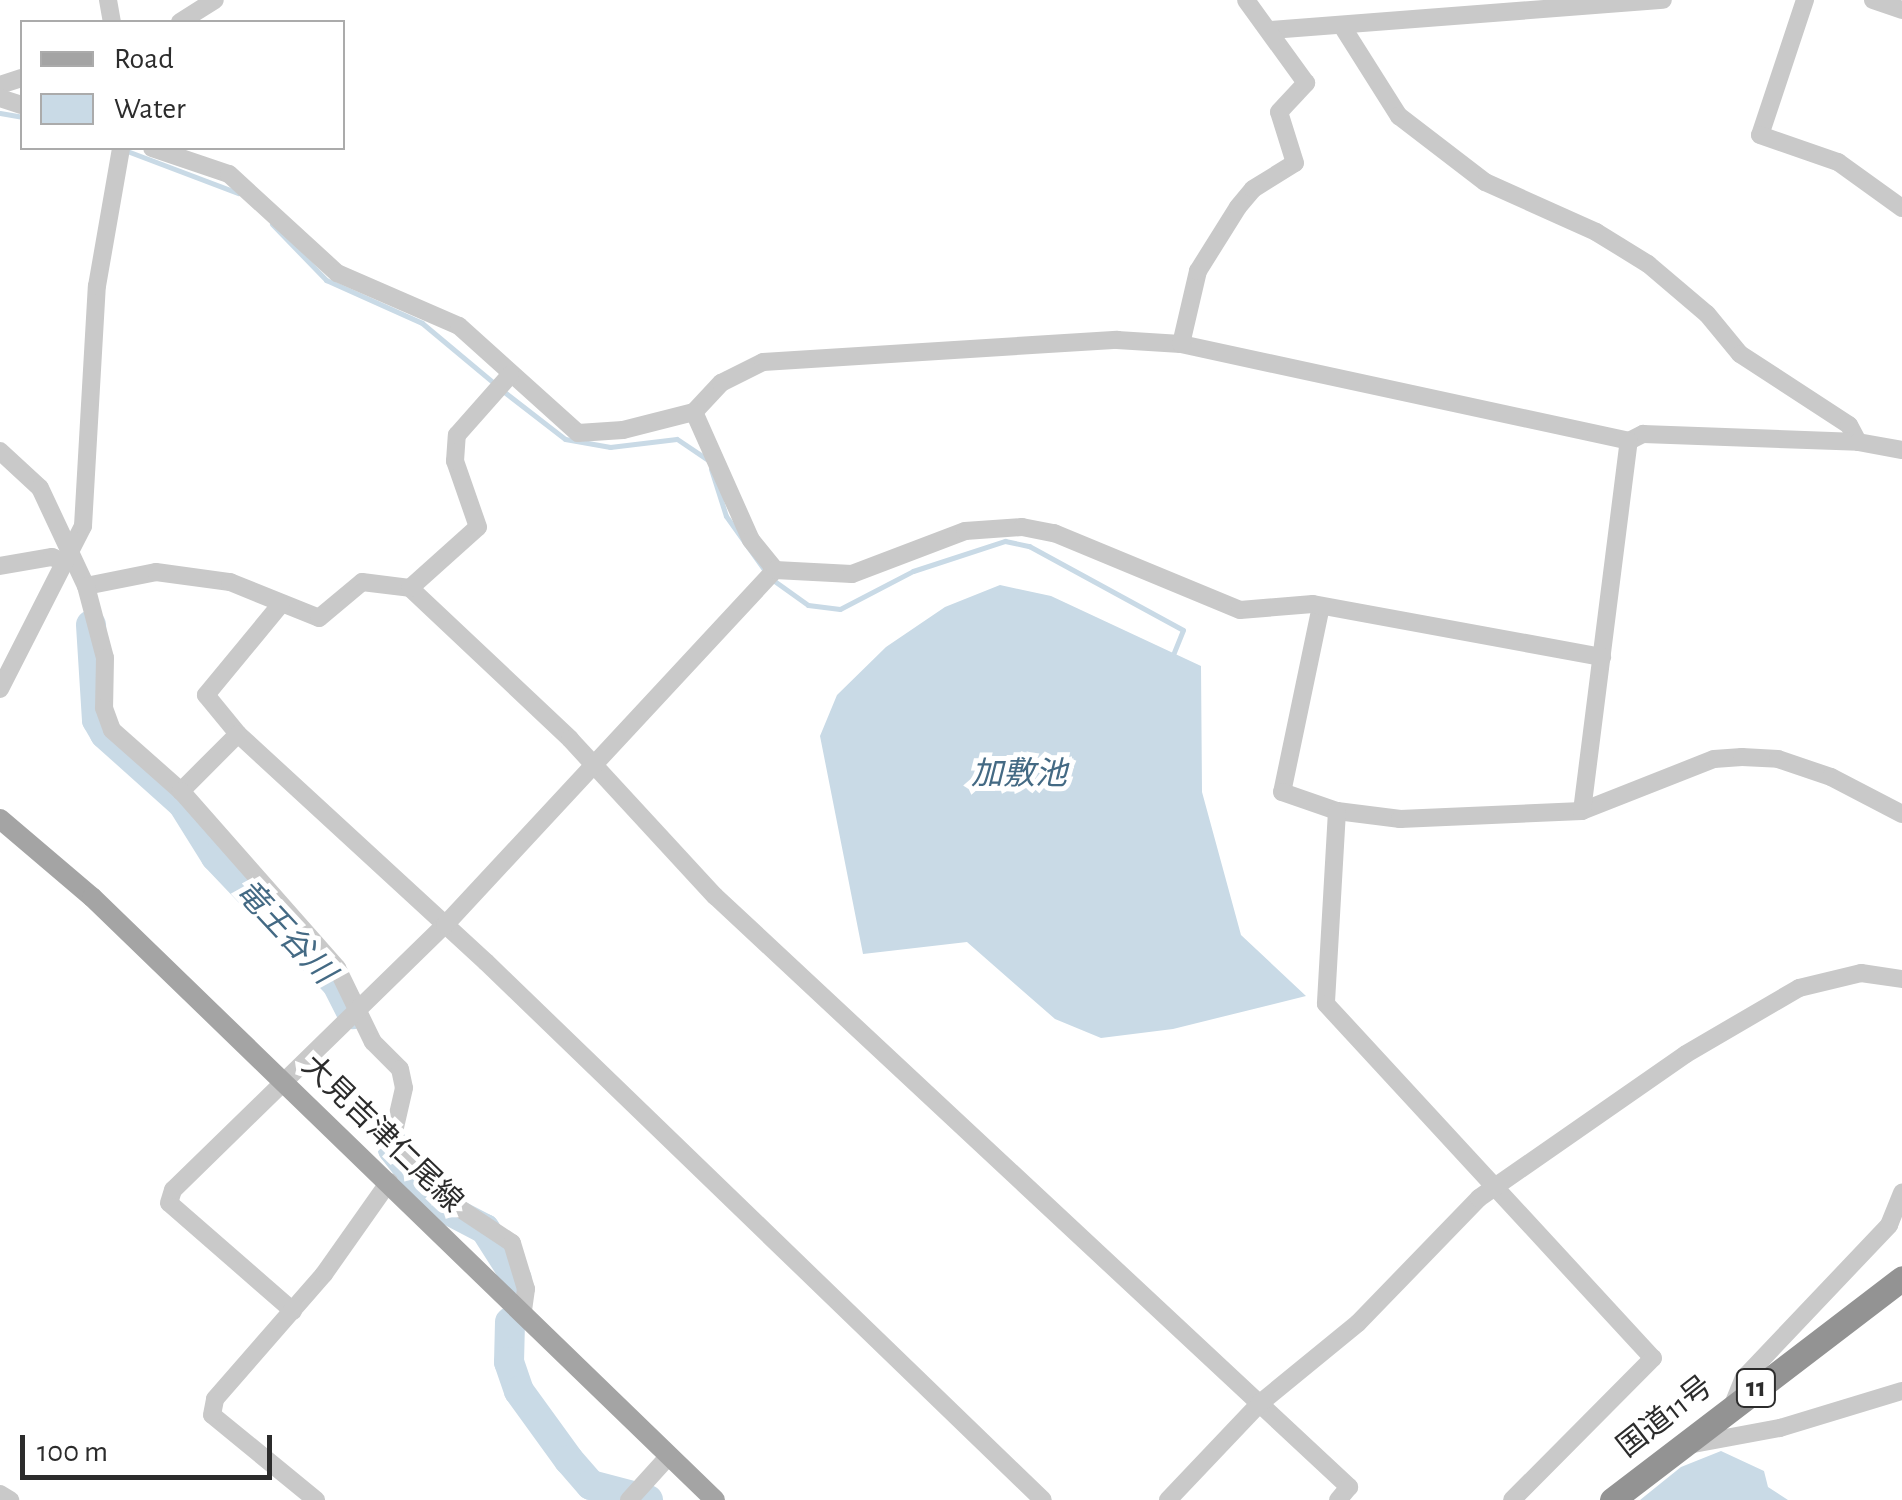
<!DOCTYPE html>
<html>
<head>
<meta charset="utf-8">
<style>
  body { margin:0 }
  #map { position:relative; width:1902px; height:1500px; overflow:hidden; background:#fff; font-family:"Alegreya Sans","Noto Sans JP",sans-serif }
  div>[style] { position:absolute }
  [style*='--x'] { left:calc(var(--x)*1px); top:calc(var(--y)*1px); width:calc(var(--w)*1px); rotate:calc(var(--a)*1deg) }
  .water>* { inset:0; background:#c9dae6 }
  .stream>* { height:5px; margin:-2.5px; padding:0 2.5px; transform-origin:2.5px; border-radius:2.5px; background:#c9dae6 }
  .river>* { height:30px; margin:-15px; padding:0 15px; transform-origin:15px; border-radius:15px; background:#c9dae6 }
  .minor>* { height:18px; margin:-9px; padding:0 9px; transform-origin:9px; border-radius:9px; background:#c9c9c9 }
  .major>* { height:20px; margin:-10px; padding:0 10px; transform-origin:10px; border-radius:10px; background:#a4a4a4 }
  .highway>* { height:25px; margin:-12.5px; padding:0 12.5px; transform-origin:12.5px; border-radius:12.5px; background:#939393 }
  span { translate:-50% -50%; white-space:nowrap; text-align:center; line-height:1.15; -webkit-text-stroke:10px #fff; paint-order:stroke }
  .shield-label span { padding:2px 8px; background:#fff; border:2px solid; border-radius:8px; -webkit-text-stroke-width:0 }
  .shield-label { font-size:28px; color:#2c2c2c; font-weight:700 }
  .street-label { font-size:30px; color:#2c2c2c }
  .water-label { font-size:32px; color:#446a84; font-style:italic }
  .legend { position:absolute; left:20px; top:20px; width:325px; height:130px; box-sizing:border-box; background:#fff; border:2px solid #ababab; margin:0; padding:12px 18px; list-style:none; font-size:30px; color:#2c2c2c }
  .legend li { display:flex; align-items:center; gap:20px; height:50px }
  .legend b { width:50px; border:2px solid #ababab }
  .scale { position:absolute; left:20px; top:1435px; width:252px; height:45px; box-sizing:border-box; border:5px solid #2c2c2c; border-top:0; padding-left:12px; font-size:30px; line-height:35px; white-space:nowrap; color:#2c2c2c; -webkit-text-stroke:8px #fff; paint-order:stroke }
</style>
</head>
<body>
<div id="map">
  <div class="water">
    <div style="clip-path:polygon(1000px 585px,1051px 596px,1201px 666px,1202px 792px,1241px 935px,1306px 996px,1173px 1029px,1101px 1038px,1055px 1019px,967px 942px,863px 954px,820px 736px,837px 695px,886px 647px,945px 607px)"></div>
    <div style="clip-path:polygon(1721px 1451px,1764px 1471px,1768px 1487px,1788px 1500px,1640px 1500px,1681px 1467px)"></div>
  </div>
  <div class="stream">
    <div style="--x:0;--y:113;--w:22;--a:10"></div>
    <div style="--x:127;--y:151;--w:119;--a:20.7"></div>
    <div style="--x:272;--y:224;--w:78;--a:46"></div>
    <div style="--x:326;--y:280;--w:105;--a:24.1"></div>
    <div style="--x:422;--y:323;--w:95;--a:39.9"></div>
    <div style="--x:503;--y:391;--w:78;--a:37.7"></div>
    <div style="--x:565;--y:439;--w:46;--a:10.1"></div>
    <div style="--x:610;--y:447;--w:67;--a:-6.8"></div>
    <div style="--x:677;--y:439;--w:36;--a:34"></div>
    <div style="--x:711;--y:469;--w:49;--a:72.3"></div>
    <div style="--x:726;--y:516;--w:64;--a:54.6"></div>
    <div style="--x:773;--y:580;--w:43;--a:35.5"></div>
    <div style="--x:808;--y:605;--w:32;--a:7"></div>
    <div style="--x:840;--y:609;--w:82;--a:-27.5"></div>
    <div style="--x:913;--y:571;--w:97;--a:-18.1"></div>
    <div style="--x:1005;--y:541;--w:25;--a:12"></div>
    <div style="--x:1029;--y:546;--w:175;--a:28.6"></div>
    <div style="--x:1183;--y:630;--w:29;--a:112"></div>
  </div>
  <div class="river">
    <div style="--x:91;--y:625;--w:95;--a:86.4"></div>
    <div style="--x:97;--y:720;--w:16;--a:60"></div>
    <div style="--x:105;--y:734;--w:105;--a:41.9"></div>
    <div style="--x:183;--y:804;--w:62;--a:58.1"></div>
    <div style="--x:216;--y:857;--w:175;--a:46.4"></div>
    <div style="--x:337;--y:984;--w:34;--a:63"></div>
    <div style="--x:387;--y:1128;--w:22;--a:74"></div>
    <div style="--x:393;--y:1149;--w:68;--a:52.1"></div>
    <div style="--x:435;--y:1203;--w:56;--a:27.5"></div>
    <div style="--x:485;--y:1229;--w:59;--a:57.4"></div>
    <div style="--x:510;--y:1322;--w:40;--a:91.4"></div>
    <div style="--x:509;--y:1362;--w:31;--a:71"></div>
    <div style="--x:519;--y:1391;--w:85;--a:54.1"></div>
    <div style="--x:569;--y:1460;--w:33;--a:49"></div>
    <div style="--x:591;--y:1485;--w:59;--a:14.7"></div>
  </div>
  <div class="minor">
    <div style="--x:108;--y:0;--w:22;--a:80"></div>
    <div style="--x:1805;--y:0;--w:142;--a:108.4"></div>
    <div style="--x:1760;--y:135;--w:83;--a:19.1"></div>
    <div style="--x:1838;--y:162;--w:79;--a:35.7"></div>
    <div style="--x:1873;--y:0;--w:31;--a:19"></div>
    <div style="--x:180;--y:22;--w:41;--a:-32.2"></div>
    <div style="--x:1342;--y:26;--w:107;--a:57.7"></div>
    <div style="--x:1399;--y:116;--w:108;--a:37.5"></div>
    <div style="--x:1485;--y:182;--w:122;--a:24.2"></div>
    <div style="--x:1596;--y:232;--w:61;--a:31.6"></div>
    <div style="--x:1648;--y:264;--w:77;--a:40.3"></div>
    <div style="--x:1707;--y:314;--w:52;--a:50.5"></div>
    <div style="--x:1740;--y:354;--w:130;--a:33.1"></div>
    <div style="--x:1849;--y:425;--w:19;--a:62"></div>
    <div style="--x:1271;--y:30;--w:393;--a:-4.4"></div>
    <div style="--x:0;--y:85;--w:23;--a:-18"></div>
    <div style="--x:0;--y:98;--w:23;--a:18"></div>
    <div style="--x:152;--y:148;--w:81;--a:18.7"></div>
    <div style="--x:229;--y:174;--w:147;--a:42.5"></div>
    <div style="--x:337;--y:273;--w:133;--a:23.5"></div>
    <div style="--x:459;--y:326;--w:160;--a:42"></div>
    <div style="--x:578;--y:433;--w:45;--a:-3.8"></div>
    <div style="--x:623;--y:430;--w:73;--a:-14.2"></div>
    <div style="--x:694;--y:412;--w:40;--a:-47"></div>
    <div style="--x:721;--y:383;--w:47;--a:-26.6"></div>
    <div style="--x:763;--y:362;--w:355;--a:-3.6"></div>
    <div style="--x:1117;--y:340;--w:64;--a:3.6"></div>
    <div style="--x:1181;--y:344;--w:458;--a:12.2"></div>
    <div style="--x:1629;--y:441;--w:16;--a:-27"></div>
    <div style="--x:1643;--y:434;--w:215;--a:2.1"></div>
    <div style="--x:1858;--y:442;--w:45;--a:10.3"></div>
    <div style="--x:1181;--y:344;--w:75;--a:-76.9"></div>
    <div style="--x:1198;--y:271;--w:75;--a:-58"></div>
    <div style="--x:1238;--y:207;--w:23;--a:-50"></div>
    <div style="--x:1253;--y:189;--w:49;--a:-31.8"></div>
    <div style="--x:1295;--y:163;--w:53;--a:-107.4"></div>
    <div style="--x:1279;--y:112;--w:40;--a:-47"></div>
    <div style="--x:1306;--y:83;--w:102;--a:-125.9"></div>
    <div style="--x:694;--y:412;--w:140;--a:66"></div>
    <div style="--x:751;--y:540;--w:38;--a:51"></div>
    <div style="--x:0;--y:451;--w:54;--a:42.8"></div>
    <div style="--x:40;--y:488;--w:108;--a:64.9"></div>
    <div style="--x:86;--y:586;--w:71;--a:-11.3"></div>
    <div style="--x:156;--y:572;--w:75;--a:7.7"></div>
    <div style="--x:230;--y:582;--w:96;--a:22"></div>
    <div style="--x:319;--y:618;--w:56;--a:-39.9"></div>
    <div style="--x:362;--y:582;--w:48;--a:7.1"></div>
    <div style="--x:410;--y:588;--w:220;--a:43.3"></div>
    <div style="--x:570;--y:739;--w:214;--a:47.3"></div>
    <div style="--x:715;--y:896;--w:867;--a:42.99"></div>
    <div style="--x:1349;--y:1487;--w:17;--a:130"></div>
    <div style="--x:0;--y:566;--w:53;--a:-9.8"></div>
    <div style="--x:52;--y:557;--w:13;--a:23"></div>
    <div style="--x:86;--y:586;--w:74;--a:75.2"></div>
    <div style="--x:105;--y:658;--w:50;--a:91.1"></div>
    <div style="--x:104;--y:708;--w:23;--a:70"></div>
    <div style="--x:112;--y:730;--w:92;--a:41.5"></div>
    <div style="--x:410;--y:588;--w:91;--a:-41.9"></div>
    <div style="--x:478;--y:527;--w:70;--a:-109.2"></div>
    <div style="--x:455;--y:461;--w:26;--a:-86"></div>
    <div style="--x:457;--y:435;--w:80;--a:-48.5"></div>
    <div style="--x:281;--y:604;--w:118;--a:129.5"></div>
    <div style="--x:206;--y:695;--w:50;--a:50.6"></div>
    <div style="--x:238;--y:734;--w:337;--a:42.6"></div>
    <div style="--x:486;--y:962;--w:774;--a:44.01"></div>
    <div style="--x:1321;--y:606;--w:190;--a:101.8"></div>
    <div style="--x:1282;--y:792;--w:58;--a:19.1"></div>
    <div style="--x:1337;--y:811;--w:64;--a:7.2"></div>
    <div style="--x:1400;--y:819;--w:182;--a:-2.5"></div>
    <div style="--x:1582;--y:811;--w:142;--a:-21.5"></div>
    <div style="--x:1714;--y:759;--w:28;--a:-4"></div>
    <div style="--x:1742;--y:757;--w:36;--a:3"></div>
    <div style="--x:1778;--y:759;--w:56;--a:18.8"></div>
    <div style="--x:1831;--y:777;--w:80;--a:27.5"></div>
    <div style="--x:0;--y:689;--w:183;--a:-63"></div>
    <div style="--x:83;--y:526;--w:240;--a:-86.7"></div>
    <div style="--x:97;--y:286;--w:140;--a:-80.1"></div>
    <div style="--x:238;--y:734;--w:81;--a:135"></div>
    <div style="--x:181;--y:791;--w:236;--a:48.6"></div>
    <div style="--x:337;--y:968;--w:82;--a:64.1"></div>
    <div style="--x:373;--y:1042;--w:38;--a:45"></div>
    <div style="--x:400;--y:1069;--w:19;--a:78"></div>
    <div style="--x:404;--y:1088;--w:49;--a:102.9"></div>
    <div style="--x:393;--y:1136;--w:77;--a:51.3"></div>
    <div style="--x:441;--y:1196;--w:85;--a:33.5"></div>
    <div style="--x:512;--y:1243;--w:48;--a:73.1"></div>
    <div style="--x:526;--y:1289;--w:22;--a:98"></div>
    <div style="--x:1337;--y:811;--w:193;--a:93.3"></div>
    <div style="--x:1326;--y:1004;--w:482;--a:47.3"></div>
    <div style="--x:1653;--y:1358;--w:200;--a:134.8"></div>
    <div style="--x:1582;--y:811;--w:373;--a:-82.8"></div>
    <div style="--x:293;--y:1311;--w:164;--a:-138.9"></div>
    <div style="--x:169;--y:1203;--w:14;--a:-73"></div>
    <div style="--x:173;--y:1190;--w:380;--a:-44.3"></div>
    <div style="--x:445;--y:925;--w:485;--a:-47.1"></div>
    <div style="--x:775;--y:570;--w:77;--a:3"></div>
    <div style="--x:852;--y:574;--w:121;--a:-20.8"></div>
    <div style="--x:965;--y:531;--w:57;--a:-4"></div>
    <div style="--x:1022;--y:527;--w:33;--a:11"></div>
    <div style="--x:1054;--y:533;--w:201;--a:22.5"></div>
    <div style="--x:1240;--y:610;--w:73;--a:-4.7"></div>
    <div style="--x:1313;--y:604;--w:294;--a:10.4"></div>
    <div style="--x:1732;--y:1407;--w:31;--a:-68"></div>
    <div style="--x:1744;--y:1378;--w:211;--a:-46.5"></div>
    <div style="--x:1889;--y:1225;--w:35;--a:-68"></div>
    <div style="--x:1688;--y:1445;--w:94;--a:-10.5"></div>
    <div style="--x:1780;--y:1428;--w:127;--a:-16.9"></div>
    <div style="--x:0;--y:1494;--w:12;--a:31"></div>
    <div style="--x:316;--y:1500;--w:134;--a:-140.7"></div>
    <div style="--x:212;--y:1415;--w:16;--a:-79"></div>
    <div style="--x:215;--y:1399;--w:166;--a:-48.9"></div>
    <div style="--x:324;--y:1274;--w:113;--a:-54.8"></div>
    <div style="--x:629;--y:1500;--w:58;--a:-47.8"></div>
    <div style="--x:1168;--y:1500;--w:132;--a:-46.5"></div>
    <div style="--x:1259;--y:1404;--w:128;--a:-39.3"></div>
    <div style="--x:1358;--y:1323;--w:174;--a:-45.9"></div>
    <div style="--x:1479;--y:1198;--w:252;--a:-34.8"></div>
    <div style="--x:1686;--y:1054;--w:131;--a:-30.3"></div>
    <div style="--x:1799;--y:988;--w:64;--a:-13.6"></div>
    <div style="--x:1861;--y:973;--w:41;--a:8.3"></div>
  </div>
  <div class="major">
    <div style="--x:0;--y:819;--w:121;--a:40.3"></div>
    <div style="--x:92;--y:897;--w:867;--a:44.07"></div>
  </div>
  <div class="highway">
    <div style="--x:1612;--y:1500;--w:365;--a:-37.4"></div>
  </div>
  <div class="shield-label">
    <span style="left:1756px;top:1388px">11</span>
  </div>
  <div class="street-label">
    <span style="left:382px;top:1134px;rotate:44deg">大見吉津仁尾線</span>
    <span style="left:1665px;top:1417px;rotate:-38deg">国道11号</span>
  </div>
  <div class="water-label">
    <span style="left:1019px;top:774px">加敷池</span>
    <span style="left:285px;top:932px;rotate:47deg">竜王谷川</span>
  </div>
  <ul class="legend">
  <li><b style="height:12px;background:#a4a4a4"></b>Road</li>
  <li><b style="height:28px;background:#c9dae6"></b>Water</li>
  </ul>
  <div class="scale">100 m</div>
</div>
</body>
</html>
